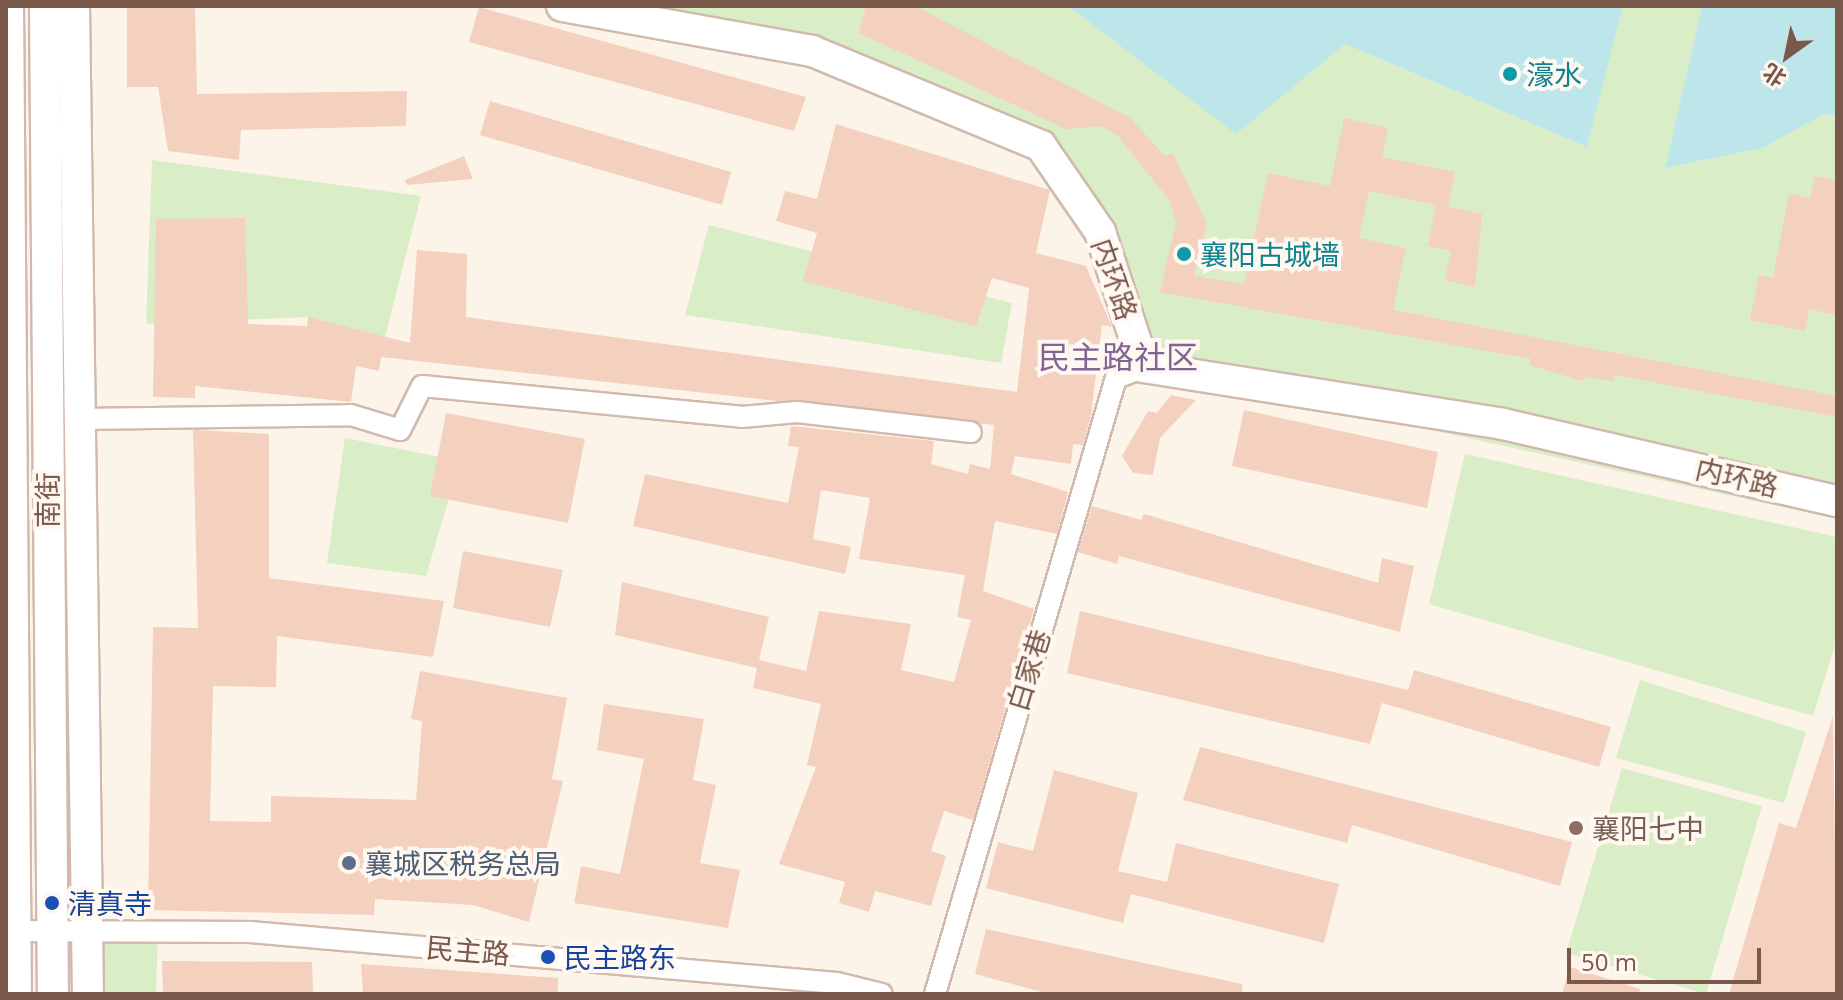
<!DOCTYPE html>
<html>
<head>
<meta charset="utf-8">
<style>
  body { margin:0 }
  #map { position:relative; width:1843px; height:1000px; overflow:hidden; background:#fdf4e9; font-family:"Open Sans","Noto Sans SC",sans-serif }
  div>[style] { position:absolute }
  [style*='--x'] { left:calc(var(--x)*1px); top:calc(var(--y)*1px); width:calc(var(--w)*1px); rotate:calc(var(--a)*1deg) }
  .green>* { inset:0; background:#d9edc6 }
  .water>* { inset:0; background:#bce6e9 }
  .building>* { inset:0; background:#f4d0bf }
  .roads { filter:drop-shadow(2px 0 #d1baad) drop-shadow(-2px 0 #d1baad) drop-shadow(0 2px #d1baad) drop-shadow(0 -2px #d1baad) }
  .street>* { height:20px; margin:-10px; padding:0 10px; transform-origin:10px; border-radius:10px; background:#fff }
  .secondary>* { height:30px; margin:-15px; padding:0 15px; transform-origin:15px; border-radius:15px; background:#fff }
  .dots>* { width:22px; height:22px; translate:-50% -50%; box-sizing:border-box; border:4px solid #fff8f1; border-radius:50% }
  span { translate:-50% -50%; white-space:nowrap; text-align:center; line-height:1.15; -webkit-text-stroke:8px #fff8f1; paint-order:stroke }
  .culture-label { font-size:28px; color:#0d838f }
  .left { translate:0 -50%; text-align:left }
  .street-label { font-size:28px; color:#7a584a }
  .education-label { font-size:28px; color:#785e54 }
  .service-label { font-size:28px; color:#4e5e75 }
  .transit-label { font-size:28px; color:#164399 }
  .quarter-label { font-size:32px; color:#816396 }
  .frame { position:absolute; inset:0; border:8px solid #7a584a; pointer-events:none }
  .north { position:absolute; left:1747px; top:16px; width:80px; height:80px; -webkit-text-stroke:6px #fff8f1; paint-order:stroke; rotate:213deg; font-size:22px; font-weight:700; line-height:32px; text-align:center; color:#7a584a }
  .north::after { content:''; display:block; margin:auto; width:28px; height:36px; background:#7a584a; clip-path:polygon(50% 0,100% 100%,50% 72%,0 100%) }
  .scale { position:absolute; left:1567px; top:948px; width:194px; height:36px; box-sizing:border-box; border:4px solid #7a584a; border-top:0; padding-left:10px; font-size:24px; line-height:28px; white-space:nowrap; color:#7a584a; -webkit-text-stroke:6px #fff8f1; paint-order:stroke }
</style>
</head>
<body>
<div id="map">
  <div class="green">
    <div style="clip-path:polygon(562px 6px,1068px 6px,1236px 133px,1345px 44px,1587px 147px,1623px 6px,1702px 6px,1665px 168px,1763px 148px,1824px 114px,1837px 116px,1837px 519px,1144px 367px,1100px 232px,1041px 146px,812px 51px)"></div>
    <div style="clip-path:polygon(152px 160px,421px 196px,385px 337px,308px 317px,146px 324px)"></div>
    <div style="clip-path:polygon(709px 225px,1012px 303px,1001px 363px,685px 315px)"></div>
    <div style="clip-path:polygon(345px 438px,460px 461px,426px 576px,327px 563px)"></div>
    <div style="clip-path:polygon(1465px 454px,1837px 537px,1837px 639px,1813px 716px,1429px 604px)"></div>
    <div style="clip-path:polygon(1640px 680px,1806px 732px,1784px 803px,1616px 758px)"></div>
    <div style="clip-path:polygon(1622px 768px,1762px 806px,1706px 994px,1566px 953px)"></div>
    <div style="clip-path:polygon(87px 931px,158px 931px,156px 994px,87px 994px)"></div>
  </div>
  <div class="water">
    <div style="clip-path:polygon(1068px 6px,1623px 6px,1587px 147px,1345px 44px,1236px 134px)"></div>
    <div style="clip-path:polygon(1702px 6px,1837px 6px,1837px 116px,1824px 114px,1763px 148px,1665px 168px)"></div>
  </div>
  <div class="building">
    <div style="clip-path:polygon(127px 6px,195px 6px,197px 94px,407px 91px,406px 126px,241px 130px,239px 160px,168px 151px,158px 87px,127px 87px)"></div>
    <div style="clip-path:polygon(866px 6px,915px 6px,1130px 118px,1165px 156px,1173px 153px,1207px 224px,1194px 276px,1244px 284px,1268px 173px,1330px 186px,1344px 118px,1388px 128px,1382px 157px,1455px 172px,1448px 207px,1482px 214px,1475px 287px,1445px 280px,1451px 251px,1428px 246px,1436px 205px,1369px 191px,1359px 238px,1406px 248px,1393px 310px,1837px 396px,1837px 417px,1615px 375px,1613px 382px,1585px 376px,1583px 381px,1529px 365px,1531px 359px,1160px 292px,1176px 223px,1170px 201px,1118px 136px,1101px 126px,1066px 129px,859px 33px)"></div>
    <div style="clip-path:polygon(479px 7px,806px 97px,794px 131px,469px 42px)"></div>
    <div style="clip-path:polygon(490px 101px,731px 172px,722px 205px,480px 135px)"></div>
    <div style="clip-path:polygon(836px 124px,1050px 190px,1036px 253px,1086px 266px,1112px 327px,1102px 325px,1091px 416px,1083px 445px,1073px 444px,1071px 464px,1015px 456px,1011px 474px,1068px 492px,1057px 534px,995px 521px,983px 591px,1034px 609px,973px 820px,944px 811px,931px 851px,946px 856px,931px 906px,875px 891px,869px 912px,839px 903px,845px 882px,779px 864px,816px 767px,807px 765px,821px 704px,753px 688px,757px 668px,615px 635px,622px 582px,769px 617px,759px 660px,806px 671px,819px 611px,911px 624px,901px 670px,954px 682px,971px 620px,957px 617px,965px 575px,859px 559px,870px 498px,821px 490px,813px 539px,851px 547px,845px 574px,633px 526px,645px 474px,788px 503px,799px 447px,788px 446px,791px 426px,934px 441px,931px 464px,968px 474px,970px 464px,990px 469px,994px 425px,381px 357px,379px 371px,356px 366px,351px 402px,195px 386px,195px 398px,153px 397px,156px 219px,245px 218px,248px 324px,307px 326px,308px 317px,410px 343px,417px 250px,467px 254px,466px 317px,1017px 392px,1029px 288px,992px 278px,976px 326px,803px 281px,817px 233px,776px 221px,785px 191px,817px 199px)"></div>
    <div style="clip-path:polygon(464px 156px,473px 179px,407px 185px,405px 180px)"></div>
    <div style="clip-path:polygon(1815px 176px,1837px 180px,1837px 315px,1809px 309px,1805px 331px,1750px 320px,1759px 275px,1773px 278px,1789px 194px,1810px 198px)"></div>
    <div style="clip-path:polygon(1171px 395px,1196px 400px,1160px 438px,1153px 475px,1133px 473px,1122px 456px,1148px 411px,1157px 413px)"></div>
    <div style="clip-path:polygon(1244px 410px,1438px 452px,1427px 508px,1232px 466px)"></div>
    <div style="clip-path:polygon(446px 413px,585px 439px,568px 523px,430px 496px)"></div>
    <div style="clip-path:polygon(193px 430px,269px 434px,269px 578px,444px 601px,433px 657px,277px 636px,276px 687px,213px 686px,210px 821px,271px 822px,271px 796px,416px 800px,422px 721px,411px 719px,420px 671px,567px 698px,552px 779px,563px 781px,529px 922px,473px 905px,375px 899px,374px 915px,148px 910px,153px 627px,198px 628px)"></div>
    <div style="clip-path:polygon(1092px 506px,1141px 520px,1144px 514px,1378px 583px,1382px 558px,1414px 566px,1400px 632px,1119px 556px,1117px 564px,1078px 552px)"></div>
    <div style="clip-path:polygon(463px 551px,563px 570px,550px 627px,453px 608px)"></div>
    <div style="clip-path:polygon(1080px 611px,1408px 690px,1414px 670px,1611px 727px,1599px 767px,1382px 703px,1370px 744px,1067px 673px)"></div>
    <div style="clip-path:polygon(604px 704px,704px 719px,693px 780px,716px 785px,700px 863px,740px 870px,728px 928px,574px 903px,581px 866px,620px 874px,644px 759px,597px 750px)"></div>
    <div style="clip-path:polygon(1833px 716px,1837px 994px,1729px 994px,1779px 823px,1796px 828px)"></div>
    <div style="clip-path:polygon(1200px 747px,1572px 842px,1560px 886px,1352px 825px,1347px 843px,1183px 800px)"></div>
    <div style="clip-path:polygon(1054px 770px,1138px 793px,1118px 871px,1167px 882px,1176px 843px,1339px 884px,1324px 943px,1131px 894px,1123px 923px,986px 888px,998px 842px,1033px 851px)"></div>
    <div style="clip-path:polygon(986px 929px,1242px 984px,1242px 994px,1049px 994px,975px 974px)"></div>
    <div style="clip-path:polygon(162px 961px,312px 962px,313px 994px,163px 994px)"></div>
    <div style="clip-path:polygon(361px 964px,558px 978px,558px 994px,363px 994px)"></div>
    <div style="clip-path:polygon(1570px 967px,1640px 989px,1639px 994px,1562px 994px)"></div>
  </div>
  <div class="roads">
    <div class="street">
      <div style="--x:80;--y:419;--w:271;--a:-0.8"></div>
      <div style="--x:351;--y:415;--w:51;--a:17"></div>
      <div style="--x:400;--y:430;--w:49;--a:-63.4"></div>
      <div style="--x:422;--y:386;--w:321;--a:5.5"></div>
      <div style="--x:742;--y:417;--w:55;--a:-5.2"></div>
      <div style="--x:797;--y:412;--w:175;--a:6.6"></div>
      <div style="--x:6;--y:931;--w:244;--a:0.2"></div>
      <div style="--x:250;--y:932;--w:589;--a:4.97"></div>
      <div style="--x:837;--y:983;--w:46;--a:13.7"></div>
      <div style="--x:935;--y:994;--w:642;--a:-73.63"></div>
      <div style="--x:1116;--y:378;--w:30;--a:-21"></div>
    </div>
    <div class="secondary">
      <div style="--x:8;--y:6;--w:988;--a:89.54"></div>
      <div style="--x:45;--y:6;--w:988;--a:89.54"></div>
      <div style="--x:74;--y:6;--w:988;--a:89.19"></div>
      <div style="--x:562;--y:6;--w:254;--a:10.2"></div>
      <div style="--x:812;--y:51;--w:248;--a:22.5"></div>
      <div style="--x:1041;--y:146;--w:104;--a:55.5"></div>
      <div style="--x:1100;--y:232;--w:142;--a:71.9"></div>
      <div style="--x:1144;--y:367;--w:363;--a:9"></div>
      <div style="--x:1503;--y:424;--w:343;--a:13"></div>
    </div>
  </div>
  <div class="dots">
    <div style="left:1510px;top:74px;background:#0f9aa8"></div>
    <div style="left:1184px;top:254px;background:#0f9aa8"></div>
    <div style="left:1576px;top:828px;background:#8d6e63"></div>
    <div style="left:349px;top:863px;background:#5c6f8a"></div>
    <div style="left:52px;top:903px;background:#1a4fb4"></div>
    <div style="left:548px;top:957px;background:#1a4fb4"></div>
  </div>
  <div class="culture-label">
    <span class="left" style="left:1526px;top:74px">濠水</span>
    <span class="left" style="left:1200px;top:254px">襄阳古城墙</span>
  </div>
  <div class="street-label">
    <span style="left:1115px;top:279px;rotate:71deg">内环路</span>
    <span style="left:1737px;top:477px;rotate:13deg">内环路</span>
    <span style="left:47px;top:500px;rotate:-90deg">南街</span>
    <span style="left:1028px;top:670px;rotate:-73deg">白家巷</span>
    <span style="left:468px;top:950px;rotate:5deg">民主路</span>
  </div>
  <div class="education-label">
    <span class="left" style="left:1592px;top:828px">襄阳七中</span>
  </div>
  <div class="service-label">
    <span class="left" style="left:365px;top:863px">襄城区税务总局</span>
  </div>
  <div class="transit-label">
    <span class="left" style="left:68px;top:903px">清真寺</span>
    <span class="left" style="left:564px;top:957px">民主路东</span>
  </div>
  <div class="quarter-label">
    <span style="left:1118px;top:357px">民主路社区</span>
  </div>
  <div class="frame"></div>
  <div class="north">北</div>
  <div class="scale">50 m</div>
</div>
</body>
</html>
